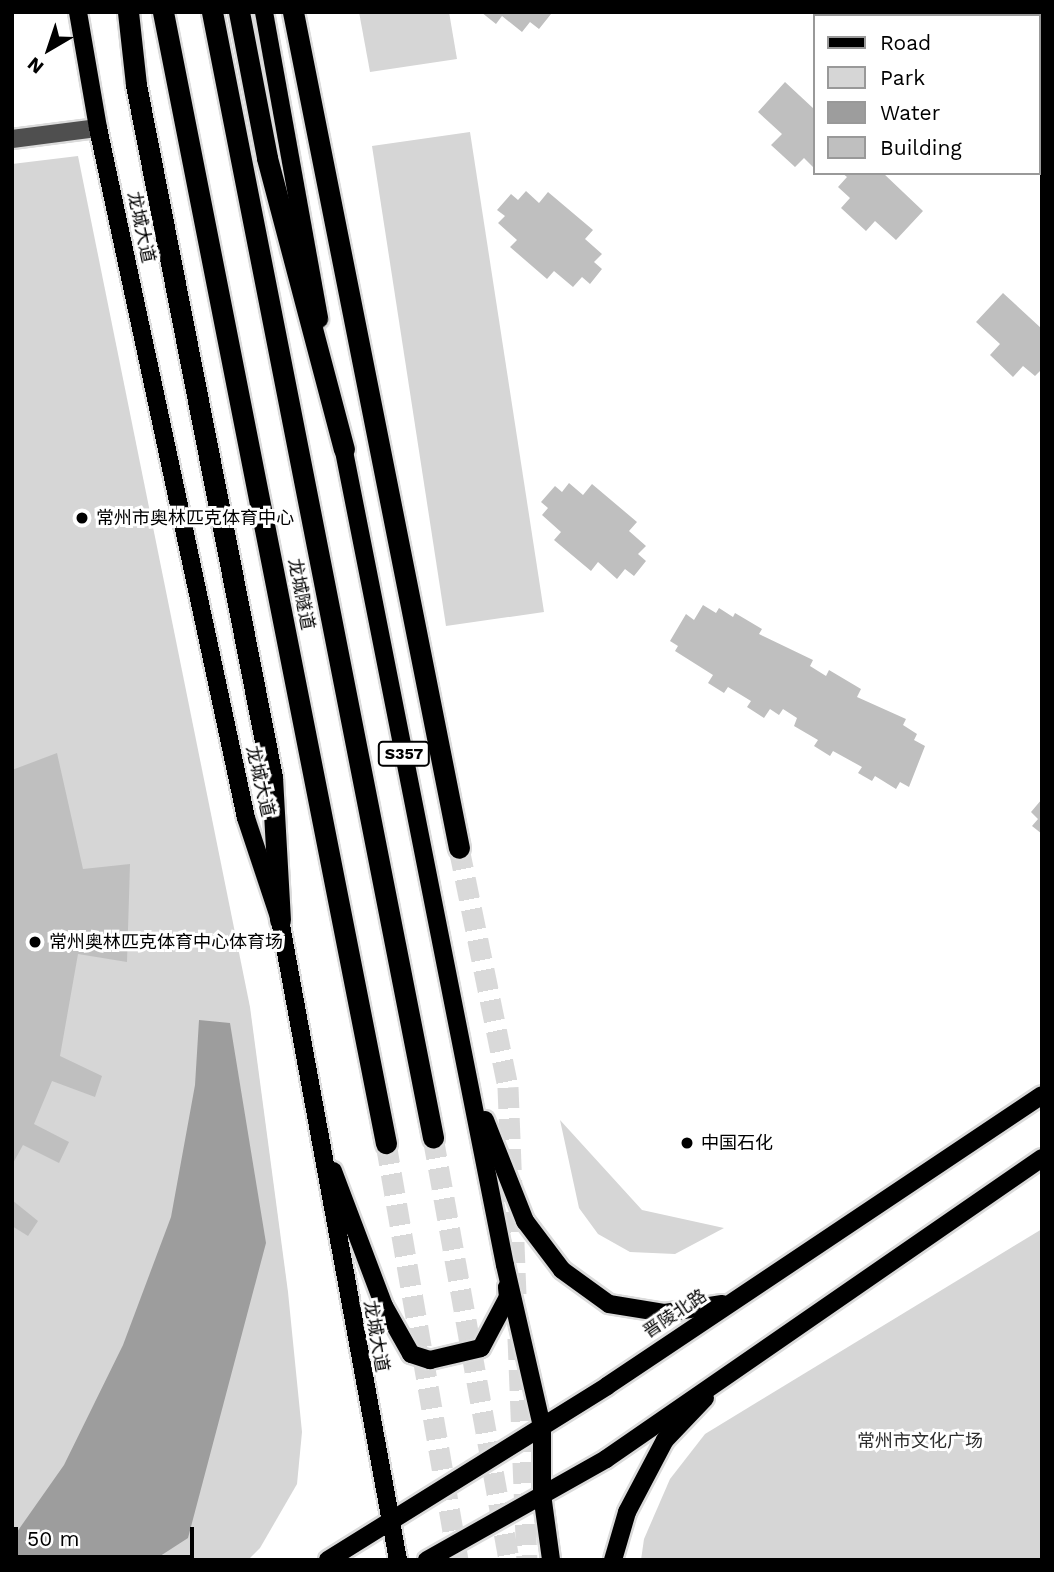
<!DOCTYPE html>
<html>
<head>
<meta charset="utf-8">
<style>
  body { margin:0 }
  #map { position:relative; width:1054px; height:1572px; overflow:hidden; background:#fff; font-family:"Work Sans","Noto Sans SC",sans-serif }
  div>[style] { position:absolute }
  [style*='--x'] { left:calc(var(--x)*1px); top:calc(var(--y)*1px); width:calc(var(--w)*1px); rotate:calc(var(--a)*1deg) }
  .green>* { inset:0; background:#d6d6d6 }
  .water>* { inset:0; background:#9d9d9d }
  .building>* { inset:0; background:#bfbfbf }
  .highway-tunnel>* { height:21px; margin-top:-10.5px; transform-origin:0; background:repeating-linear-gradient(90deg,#d9d9d9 0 21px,transparent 0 31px) }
  .roads { filter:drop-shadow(2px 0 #dbdbdb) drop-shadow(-2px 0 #dbdbdb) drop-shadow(0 2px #dbdbdb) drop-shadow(0 -2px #dbdbdb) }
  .minor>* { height:18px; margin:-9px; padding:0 9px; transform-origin:9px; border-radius:9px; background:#4f4f4f }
  .major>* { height:18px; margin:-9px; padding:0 9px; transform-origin:9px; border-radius:9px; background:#000 }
  .highway>* { height:21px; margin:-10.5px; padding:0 10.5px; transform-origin:10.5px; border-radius:10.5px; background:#000 }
  .dots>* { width:19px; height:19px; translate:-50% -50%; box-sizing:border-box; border:4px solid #fff; border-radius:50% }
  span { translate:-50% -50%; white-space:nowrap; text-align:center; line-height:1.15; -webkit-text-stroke:6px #fff; paint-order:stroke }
  .shield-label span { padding:2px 5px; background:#fff; border:2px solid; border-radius:5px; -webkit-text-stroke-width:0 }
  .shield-label { font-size:16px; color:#000; font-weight:700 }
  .street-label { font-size:18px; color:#000 }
  .poi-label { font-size:18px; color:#000 }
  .left { translate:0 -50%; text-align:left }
  .park-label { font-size:18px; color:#2d2d2d }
  .frame { position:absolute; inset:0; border:14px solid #000; pointer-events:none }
  .legend { position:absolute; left:813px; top:14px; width:228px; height:161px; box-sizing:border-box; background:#fff; border:2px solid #999; margin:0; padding:9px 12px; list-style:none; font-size:21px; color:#000 }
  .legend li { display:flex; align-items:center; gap:14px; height:35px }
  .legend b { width:35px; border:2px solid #999 }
  .north { position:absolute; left:14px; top:14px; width:70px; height:70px; -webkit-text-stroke:5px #fff; paint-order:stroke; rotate:219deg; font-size:19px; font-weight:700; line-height:28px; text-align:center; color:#000 }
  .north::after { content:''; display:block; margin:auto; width:24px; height:32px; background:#000; clip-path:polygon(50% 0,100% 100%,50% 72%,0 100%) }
  .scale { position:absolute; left:14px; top:1527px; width:180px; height:32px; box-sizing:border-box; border:4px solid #000; border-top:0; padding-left:9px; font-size:21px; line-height:24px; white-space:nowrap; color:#000; -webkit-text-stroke:5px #fff; paint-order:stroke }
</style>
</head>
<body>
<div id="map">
  <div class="green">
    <div style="clip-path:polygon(359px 12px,449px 12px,457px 59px,370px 72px)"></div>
    <div style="clip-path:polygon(470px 132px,544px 612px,446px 626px,372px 146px)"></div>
    <div style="clip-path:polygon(78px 156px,250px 1007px,288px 1292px,302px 1432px,297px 1484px,260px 1548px,248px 1560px,12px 1560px,12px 164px)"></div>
    <div style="clip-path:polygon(560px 1120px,642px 1210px,724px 1228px,675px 1254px,630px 1252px,598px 1234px,579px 1208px)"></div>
    <div style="clip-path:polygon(1042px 1229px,1042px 1560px,641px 1560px,644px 1539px,670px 1479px,705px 1434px)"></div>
  </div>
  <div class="water">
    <div style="clip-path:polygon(199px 1020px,230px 1023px,266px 1243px,188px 1538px,154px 1560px,12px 1560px,12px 1539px,64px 1465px,123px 1345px,171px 1217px,195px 1085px)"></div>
  </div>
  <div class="building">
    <div style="clip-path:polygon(481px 12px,549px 12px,551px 14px,539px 29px,530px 22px,522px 32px,502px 16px,496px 24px)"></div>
    <div style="clip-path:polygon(785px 82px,814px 109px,814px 168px,804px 158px,795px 167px,771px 145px,782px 134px,758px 112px)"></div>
    <div style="clip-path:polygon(842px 173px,883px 173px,923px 211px,896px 240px,875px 221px,866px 231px,841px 208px,850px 198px,838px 187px,847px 177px)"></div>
    <div style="clip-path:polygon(526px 191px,539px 203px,548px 192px,593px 230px,585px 239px,602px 254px,594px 262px,602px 269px,590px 284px,582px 277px,573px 287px,554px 271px,547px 279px,510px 247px,517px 240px,498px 223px,505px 216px,497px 210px,511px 194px,518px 200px)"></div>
    <div style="clip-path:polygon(1003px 293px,1042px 329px,1042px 369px,1035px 376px,1023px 366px,1013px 377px,990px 355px,1000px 344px,976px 322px)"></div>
    <div style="clip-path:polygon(569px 483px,583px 495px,592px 484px,637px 522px,629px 531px,646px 546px,638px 554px,646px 561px,634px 576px,625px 569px,617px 579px,598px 562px,591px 571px,554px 540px,561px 532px,542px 515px,548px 508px,541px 502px,555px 486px,562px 492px)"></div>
    <div style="clip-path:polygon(703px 605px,716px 613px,719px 608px,733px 617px,735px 613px,762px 629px,759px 634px,813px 660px,810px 666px,826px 676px,829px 670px,861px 689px,857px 697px,906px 719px,903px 725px,917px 734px,914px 740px,925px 746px,909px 787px,900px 782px,896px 789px,875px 776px,872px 781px,858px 773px,862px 767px,833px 751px,830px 756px,814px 746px,818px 740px,794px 726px,797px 718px,783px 709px,779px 715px,770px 709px,764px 718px,747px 707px,751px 701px,728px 687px,724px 693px,708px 683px,713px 675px,675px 651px,678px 646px,670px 641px,686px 614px,694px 620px)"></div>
    <div style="clip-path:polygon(57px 753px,83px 869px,130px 864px,127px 962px,78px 954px,60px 1056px,102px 1076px,95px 1097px,52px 1081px,34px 1124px,69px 1142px,59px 1163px,23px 1145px,12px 1165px,12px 770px)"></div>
    <div style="clip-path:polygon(1042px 799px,1042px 834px,1032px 826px,1038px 819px,1031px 812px)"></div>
    <div style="clip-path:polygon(12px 1200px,38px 1221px,28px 1236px,12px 1226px)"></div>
  </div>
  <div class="highway-tunnel">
    <div style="--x:459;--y:848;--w:244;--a:78.4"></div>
    <div style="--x:508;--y:1087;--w:212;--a:87.8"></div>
    <div style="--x:433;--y:1137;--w:430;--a:79.8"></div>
    <div style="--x:386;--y:1143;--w:423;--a:80.2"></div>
    <div style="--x:518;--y:1338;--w:222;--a:87.7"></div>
  </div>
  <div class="roads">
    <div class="minor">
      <div style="--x:12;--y:139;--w:87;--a:-7.3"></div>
    </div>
    <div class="major">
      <div style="--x:78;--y:12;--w:118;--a:80.2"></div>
      <div style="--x:98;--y:128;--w:706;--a:77.89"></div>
      <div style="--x:246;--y:818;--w:108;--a:71.6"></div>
      <div style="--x:280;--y:920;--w:651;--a:79.55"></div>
      <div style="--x:264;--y:12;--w:312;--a:79.8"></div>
      <div style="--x:341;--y:436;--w:845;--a:78.81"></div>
      <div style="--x:505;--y:1265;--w:165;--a:77.1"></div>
      <div style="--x:542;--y:1426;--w:68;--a:90"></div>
      <div style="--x:542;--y:1494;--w:67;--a:82.2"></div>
      <div style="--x:485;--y:1120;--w:109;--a:68.4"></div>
      <div style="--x:525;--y:1221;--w:61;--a:52.9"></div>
      <div style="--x:562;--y:1270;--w:58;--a:35.9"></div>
      <div style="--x:609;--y:1304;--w:57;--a:9.1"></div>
      <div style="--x:665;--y:1313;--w:58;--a:-9"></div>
      <div style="--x:333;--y:1171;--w:144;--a:69.3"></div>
      <div style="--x:384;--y:1306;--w:55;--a:60.6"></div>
      <div style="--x:411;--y:1354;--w:20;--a:18"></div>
      <div style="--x:430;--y:1360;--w:52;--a:-13.2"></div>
      <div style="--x:481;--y:1348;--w:58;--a:-62.1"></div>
      <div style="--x:508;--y:1297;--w:10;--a:-96"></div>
      <div style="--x:328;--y:1560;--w:329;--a:-31.9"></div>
      <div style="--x:607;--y:1386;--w:523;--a:-33.78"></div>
      <div style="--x:427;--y:1560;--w:206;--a:-29.4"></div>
      <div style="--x:606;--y:1459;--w:530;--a:-34.62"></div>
      <div style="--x:613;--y:1560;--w:50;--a:-73.7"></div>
      <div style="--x:627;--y:1512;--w:81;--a:-62.2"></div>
      <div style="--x:665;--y:1440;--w:58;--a:-46.4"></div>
    </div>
    <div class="highway">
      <div style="--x:128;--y:12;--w:73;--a:83.7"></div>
      <div style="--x:136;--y:85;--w:705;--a:78.88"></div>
      <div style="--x:272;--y:777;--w:143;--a:86.8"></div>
      <div style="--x:163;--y:12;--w:1153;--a:78.85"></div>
      <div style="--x:212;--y:12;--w:1147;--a:78.89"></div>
      <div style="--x:239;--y:12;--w:149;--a:79.1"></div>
      <div style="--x:267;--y:158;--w:301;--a:75.2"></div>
      <div style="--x:293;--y:12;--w:852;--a:78.77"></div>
    </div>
  </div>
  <div class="dots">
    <div style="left:82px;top:518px;background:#000"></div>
    <div style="left:35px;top:942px;background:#000"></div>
    <div style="left:687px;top:1143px;background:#000"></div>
  </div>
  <div class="shield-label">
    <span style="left:404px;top:754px">S357</span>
  </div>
  <div class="street-label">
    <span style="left:141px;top:227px;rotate:78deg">龙城大道</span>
    <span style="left:301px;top:594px;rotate:79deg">龙城隧道</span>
    <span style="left:260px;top:781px;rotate:77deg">龙城大道</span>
    <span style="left:675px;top:1314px;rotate:-34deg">晋陵北路</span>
    <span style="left:376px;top:1336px;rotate:80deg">龙城大道</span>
  </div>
  <div class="poi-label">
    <span class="left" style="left:96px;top:518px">常州市奥林匹克体育中心</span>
    <span class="left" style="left:49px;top:942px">常州奥林匹克体育中心体育场</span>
    <span class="left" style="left:701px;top:1143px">中国石化</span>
  </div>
  <div class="park-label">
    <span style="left:920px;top:1441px">常州市文化广场</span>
  </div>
  <div class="frame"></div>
  <ul class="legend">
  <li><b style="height:9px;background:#000"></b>Road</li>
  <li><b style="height:19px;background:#d6d6d6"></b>Park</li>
  <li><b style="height:19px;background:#9d9d9d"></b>Water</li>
  <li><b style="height:19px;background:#bfbfbf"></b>Building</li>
  </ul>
  <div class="north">N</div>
  <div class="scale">50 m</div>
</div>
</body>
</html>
